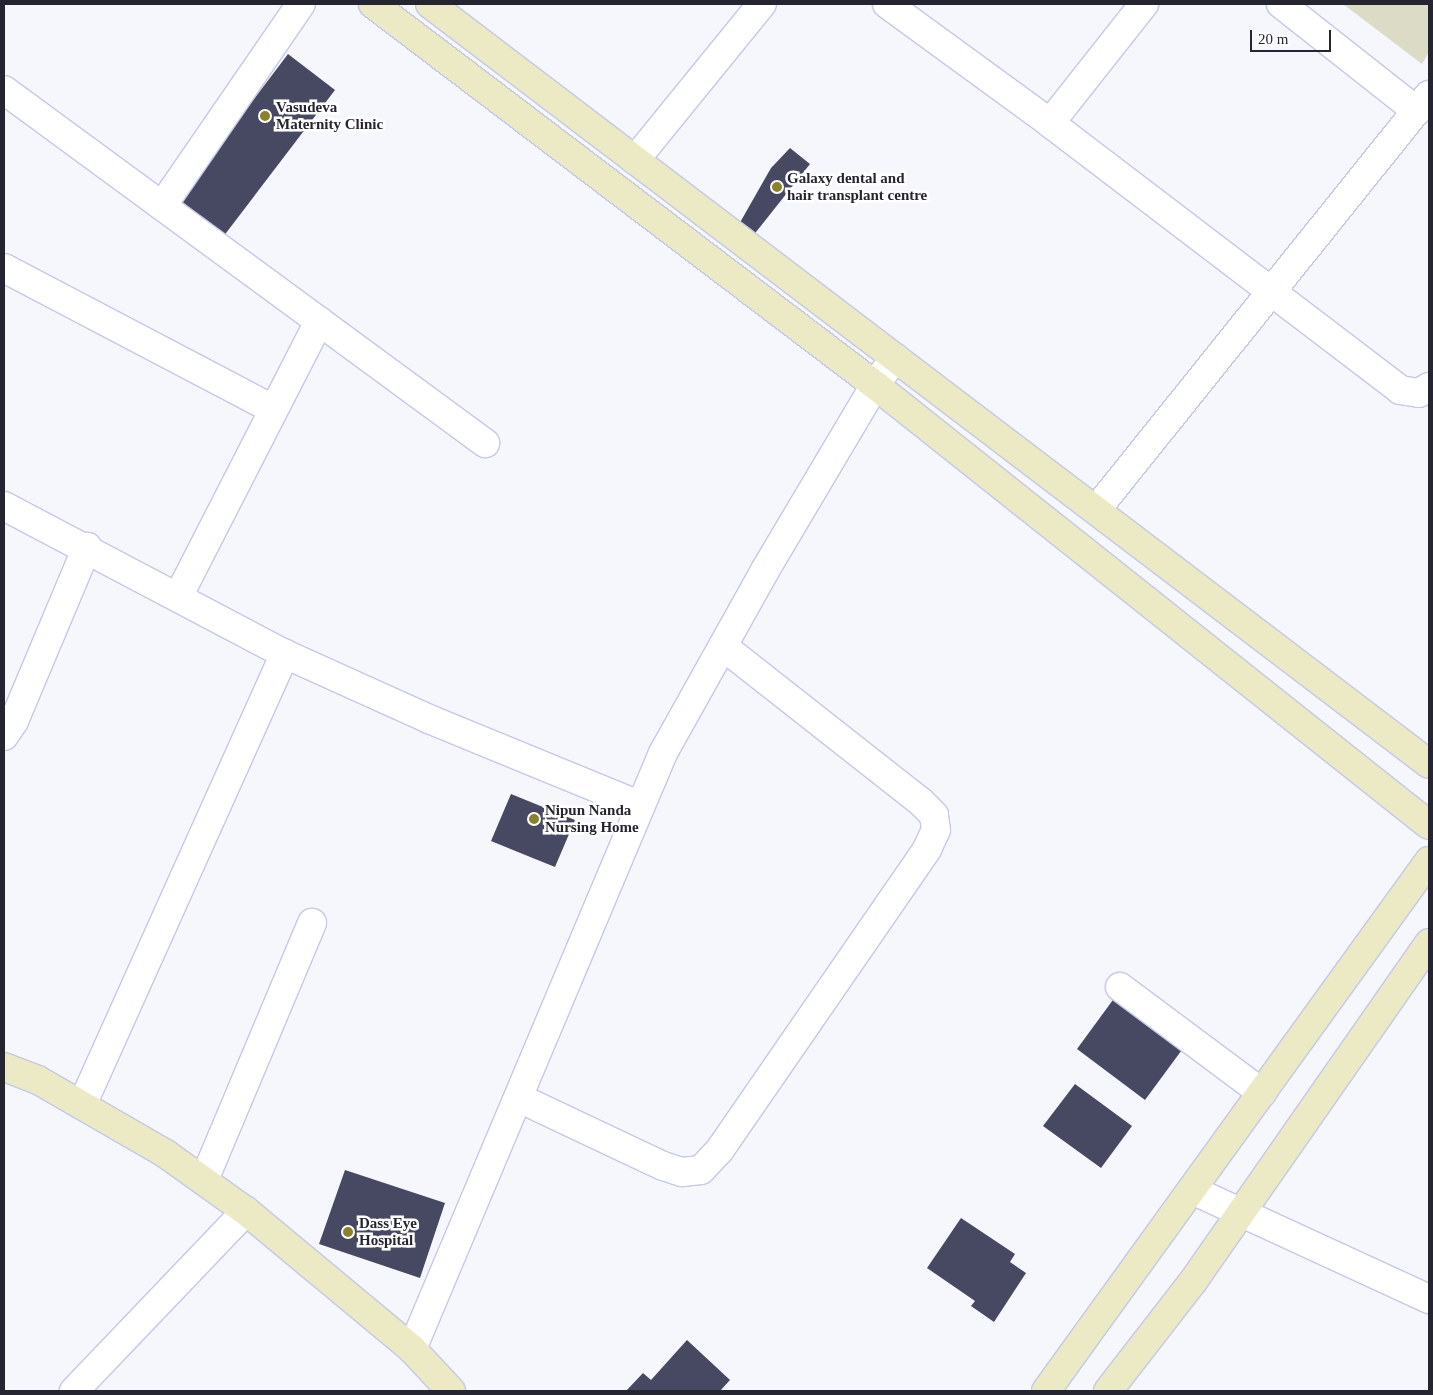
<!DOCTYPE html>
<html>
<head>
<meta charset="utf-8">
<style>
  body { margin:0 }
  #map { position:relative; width:1433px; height:1395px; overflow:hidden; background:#f6f7fd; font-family:"Times New Roman",serif }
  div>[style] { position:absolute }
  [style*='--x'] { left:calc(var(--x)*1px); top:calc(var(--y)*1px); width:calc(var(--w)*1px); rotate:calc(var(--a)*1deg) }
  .green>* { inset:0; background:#dcdbc6 }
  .building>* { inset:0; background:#474963 }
  .roads { filter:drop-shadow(1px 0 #c5c8e7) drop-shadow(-1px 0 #c5c8e7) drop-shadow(0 1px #c5c8e7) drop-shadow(0 -1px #c5c8e7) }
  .street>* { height:28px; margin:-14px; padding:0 14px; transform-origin:14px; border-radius:14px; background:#fff }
  .secondary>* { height:28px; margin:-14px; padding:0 14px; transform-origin:14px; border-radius:14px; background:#eceac4 }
  .dots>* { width:14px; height:14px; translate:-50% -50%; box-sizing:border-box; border:2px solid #fff; border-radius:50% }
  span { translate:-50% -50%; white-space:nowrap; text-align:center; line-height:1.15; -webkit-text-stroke:5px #fff; paint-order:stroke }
  .poi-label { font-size:15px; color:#242531; font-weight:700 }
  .left { translate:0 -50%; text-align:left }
  .frame { position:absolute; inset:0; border:5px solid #242531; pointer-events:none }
  .scale { position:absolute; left:1250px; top:30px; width:81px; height:22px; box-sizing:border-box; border:2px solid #242531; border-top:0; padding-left:6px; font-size:15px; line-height:18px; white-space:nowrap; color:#242531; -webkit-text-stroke:4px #fff; paint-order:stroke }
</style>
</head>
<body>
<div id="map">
  <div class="green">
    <div style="clip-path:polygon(1343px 4px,1429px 4px,1429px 52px,1422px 64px)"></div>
  </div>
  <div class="building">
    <div style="clip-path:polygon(288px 54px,335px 90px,223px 237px,176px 202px)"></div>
    <div style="clip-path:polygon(790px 148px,810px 164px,752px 237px,738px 226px,771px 168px)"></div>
    <div style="clip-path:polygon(511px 794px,575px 820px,555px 867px,491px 841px)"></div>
    <div style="clip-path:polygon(1118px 993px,1187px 1043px,1145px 1100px,1077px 1049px)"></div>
    <div style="clip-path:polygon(1075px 1084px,1132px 1126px,1101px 1168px,1043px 1126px)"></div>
    <div style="clip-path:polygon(345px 1170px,445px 1203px,420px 1278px,319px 1244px)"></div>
    <div style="clip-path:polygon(961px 1218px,1015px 1254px,1010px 1262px,1026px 1273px,994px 1322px,971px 1306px,975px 1301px,927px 1268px)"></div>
    <div style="clip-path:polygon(687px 1340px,730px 1380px,720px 1391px,626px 1391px,643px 1373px,651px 1380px)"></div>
  </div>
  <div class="roads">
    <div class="street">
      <div style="--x:887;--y:4;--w:202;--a:36.1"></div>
      <div style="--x:1050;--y:123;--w:440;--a:37.3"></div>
      <div style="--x:1400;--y:390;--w:19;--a:9"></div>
      <div style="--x:1419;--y:393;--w:12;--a:-31"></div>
      <div style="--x:1281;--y:4;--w:173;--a:38.2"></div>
      <div style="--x:4;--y:90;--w:597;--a:36.27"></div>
      <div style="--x:1050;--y:123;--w:152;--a:-51.7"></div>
      <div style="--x:635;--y:160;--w:201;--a:-50.9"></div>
      <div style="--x:162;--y:206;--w:245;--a:-55.5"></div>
      <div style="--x:4;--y:268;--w:304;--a:27.7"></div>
      <div style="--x:4;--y:506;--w:318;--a:27.8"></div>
      <div style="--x:285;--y:654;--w:158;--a:24.3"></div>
      <div style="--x:429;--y:719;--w:227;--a:22.3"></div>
      <div style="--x:1096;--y:510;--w:532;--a:-51.26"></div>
      <div style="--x:178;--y:597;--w:310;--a:-62.9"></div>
      <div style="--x:4;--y:736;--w:18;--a:-56"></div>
      <div style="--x:14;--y:721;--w:189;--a:-67.2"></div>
      <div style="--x:1120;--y:987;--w:177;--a:36.7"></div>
      <div style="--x:519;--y:1098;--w:159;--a:25.3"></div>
      <div style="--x:663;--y:1166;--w:20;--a:18"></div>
      <div style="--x:682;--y:1172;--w:19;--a:-6"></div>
      <div style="--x:701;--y:1170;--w:26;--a:-47"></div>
      <div style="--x:719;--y:1151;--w:367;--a:-55.4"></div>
      <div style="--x:927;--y:849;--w:21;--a:-65"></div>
      <div style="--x:936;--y:830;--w:15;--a:-98"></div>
      <div style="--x:934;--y:815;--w:18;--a:-135"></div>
      <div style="--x:921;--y:802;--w:252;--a:-141.8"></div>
      <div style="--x:82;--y:1105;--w:495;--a:-65.8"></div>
      <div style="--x:204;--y:1180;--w:279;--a:-67.2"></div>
      <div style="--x:1192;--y:1190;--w:261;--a:24.7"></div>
      <div style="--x:412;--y:1349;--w:647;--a:-67.16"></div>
      <div style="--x:663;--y:753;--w:207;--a:-60.8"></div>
      <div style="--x:764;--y:572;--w:217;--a:-59.3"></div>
      <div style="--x:875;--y:385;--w:34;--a:-54"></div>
      <div style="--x:74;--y:1391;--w:249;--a:-46.3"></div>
    </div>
    <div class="secondary">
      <div style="--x:373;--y:4;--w:630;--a:37.2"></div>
      <div style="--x:875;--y:385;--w:707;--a:38.46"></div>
      <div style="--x:430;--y:4;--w:1255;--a:37.26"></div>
      <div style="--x:4;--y:1067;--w:36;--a:21"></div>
      <div style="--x:38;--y:1080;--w:148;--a:30"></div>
      <div style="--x:166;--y:1154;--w:98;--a:35.5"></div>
      <div style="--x:246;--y:1211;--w:216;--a:39.7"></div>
      <div style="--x:412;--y:1349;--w:57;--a:47.1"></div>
      <div style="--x:1046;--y:1391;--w:654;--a:-54.15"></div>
      <div style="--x:1108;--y:1391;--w:140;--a:-52.2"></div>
      <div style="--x:1194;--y:1280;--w:411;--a:-55.1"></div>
    </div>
  </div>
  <div class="dots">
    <div style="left:265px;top:116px;background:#89822a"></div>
    <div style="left:777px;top:187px;background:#89822a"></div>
    <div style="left:534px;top:819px;background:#89822a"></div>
    <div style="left:348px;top:1232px;background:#89822a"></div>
  </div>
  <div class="poi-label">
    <span class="left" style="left:276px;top:116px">Vasudeva<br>Maternity Clinic</span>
    <span class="left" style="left:787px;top:187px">Galaxy dental and<br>hair transplant centre</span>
    <span class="left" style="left:545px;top:819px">Nipun Nanda<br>Nursing Home</span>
    <span class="left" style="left:359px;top:1232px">Dass Eye<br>Hospital</span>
  </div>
  <div class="frame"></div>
  <div class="scale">20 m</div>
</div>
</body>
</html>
